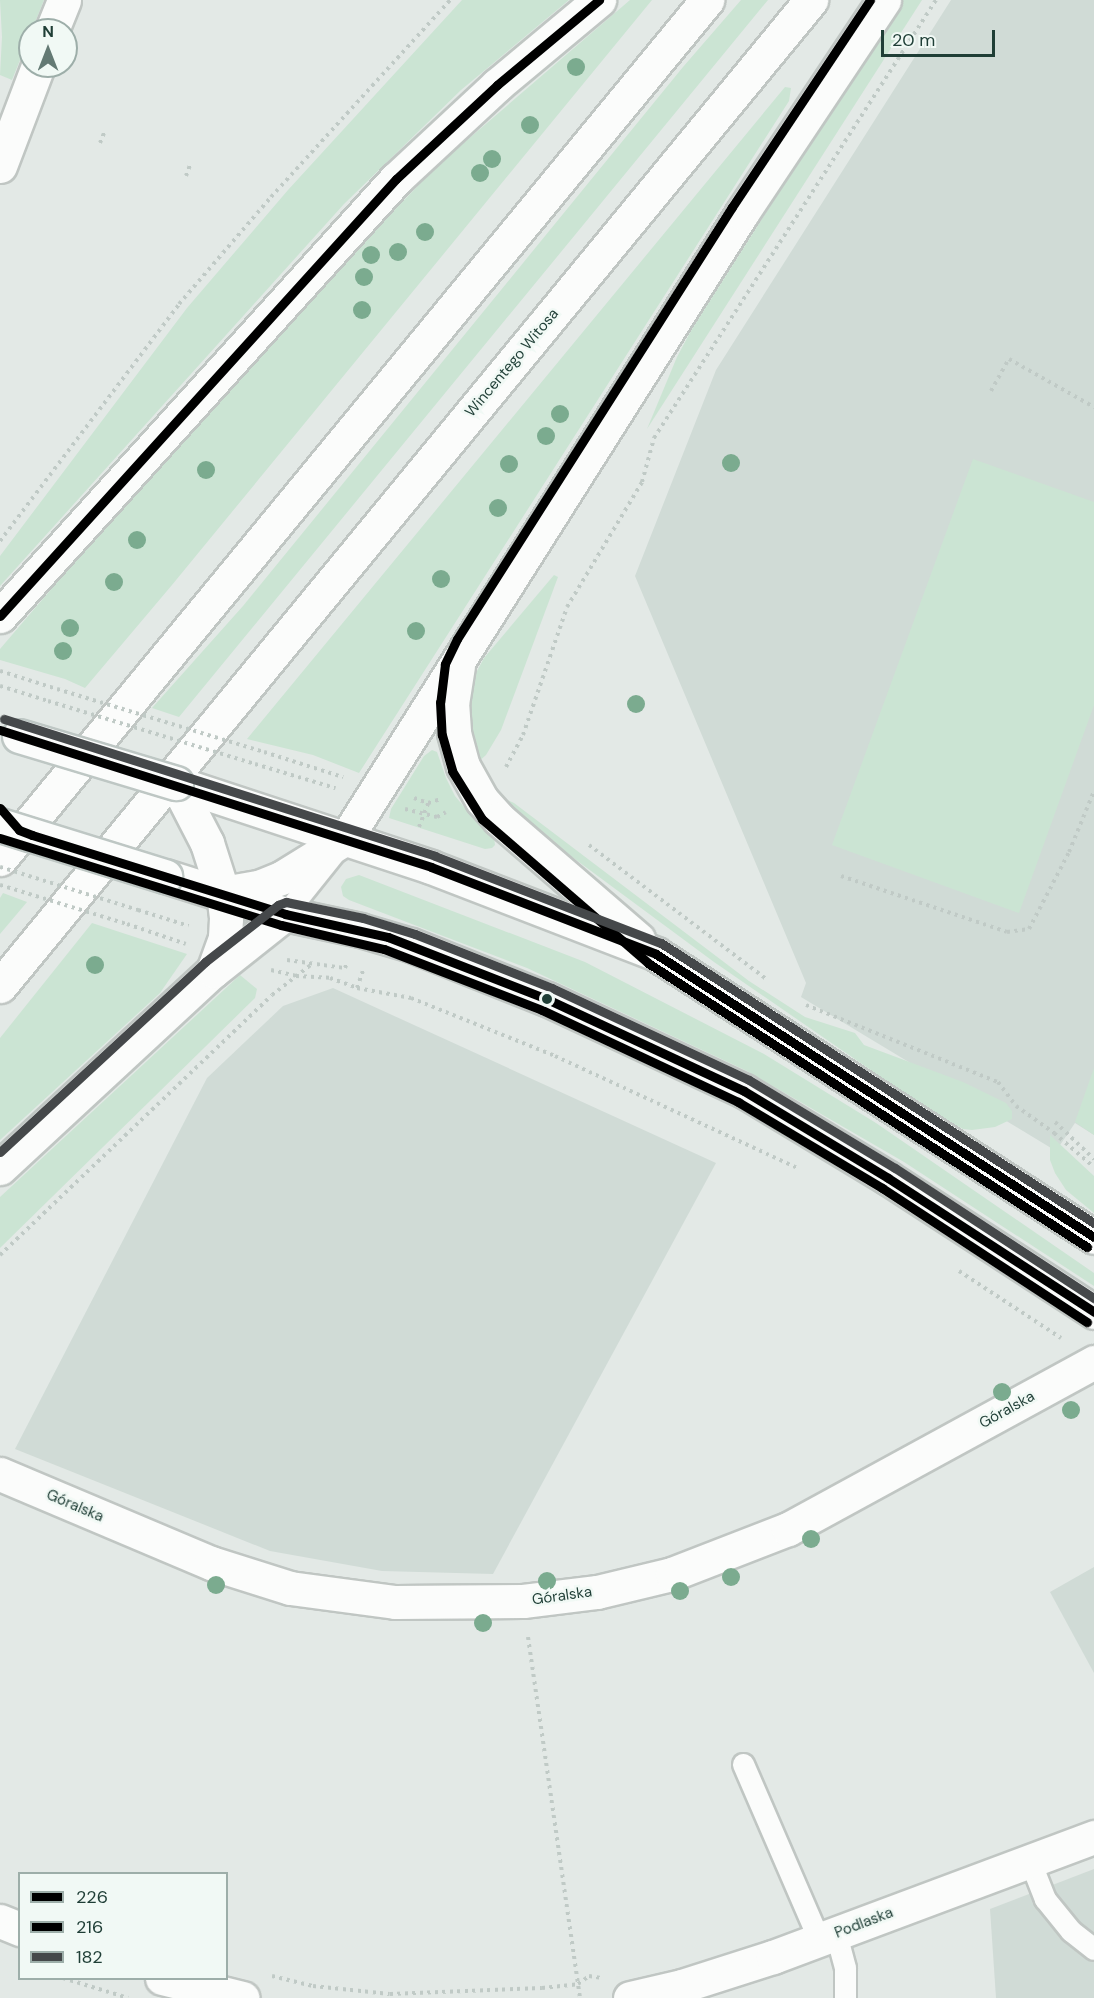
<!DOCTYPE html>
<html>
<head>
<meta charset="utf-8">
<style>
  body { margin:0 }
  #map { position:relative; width:1094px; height:1998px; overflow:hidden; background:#e3e9e6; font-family:"DM Sans",sans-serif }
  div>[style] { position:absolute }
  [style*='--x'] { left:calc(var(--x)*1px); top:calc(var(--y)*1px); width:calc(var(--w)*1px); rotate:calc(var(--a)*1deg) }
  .built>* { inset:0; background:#d0dbd6 }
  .green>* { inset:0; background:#cbe4d3 }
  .path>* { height:4px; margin-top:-2px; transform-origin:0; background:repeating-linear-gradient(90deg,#c0cac6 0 3px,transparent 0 7.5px) }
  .roads { filter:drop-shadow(2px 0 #c0c6c3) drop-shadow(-2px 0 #c0c6c3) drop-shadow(0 2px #c0c6c3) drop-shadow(0 -2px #c0c6c3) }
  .lane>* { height:21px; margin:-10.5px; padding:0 10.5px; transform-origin:10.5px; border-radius:10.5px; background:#fbfcfb }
  .street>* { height:33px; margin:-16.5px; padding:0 16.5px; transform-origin:16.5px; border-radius:16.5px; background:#fbfcfb }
  .secondary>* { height:33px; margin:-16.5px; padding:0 16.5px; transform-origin:16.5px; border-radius:16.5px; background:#fbfcfb }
  .path-bridge>* { height:4px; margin-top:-2px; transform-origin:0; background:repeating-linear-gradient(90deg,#c0cac6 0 3px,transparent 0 7.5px) }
  .bridges { filter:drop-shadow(2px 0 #bec7c4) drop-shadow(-2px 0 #bec7c4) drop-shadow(0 2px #bec7c4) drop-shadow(0 -2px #bec7c4) }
  .secondary-bridge>* { height:33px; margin:-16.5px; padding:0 16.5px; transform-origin:16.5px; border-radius:16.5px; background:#fbfcfb }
  .bus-1>* { height:9px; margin:-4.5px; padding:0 4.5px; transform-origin:4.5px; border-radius:4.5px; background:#000 }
  .bus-2>* { height:9px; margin:-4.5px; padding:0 4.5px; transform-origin:4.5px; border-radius:4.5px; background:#000 }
  .bus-3>* { height:9px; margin:-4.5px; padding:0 4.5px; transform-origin:4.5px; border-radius:4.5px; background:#45484a }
  .trees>* { width:18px; height:18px; margin:-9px; border-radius:50%; background:#7bab8f }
  .dots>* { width:16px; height:16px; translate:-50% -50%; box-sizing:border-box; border:3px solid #f1f9f5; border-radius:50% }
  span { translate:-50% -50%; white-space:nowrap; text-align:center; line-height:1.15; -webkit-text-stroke:5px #f1f9f5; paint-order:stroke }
  .street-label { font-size:15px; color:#1f3e36 }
  .legend { position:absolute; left:18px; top:1872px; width:210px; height:108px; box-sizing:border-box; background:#f1f9f5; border:2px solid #9daea9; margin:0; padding:8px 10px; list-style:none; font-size:18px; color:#1f3e36 }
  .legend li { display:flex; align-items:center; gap:12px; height:30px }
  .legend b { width:30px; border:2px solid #9daea9 }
  .north { position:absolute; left:18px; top:18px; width:60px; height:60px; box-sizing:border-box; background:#f1f9f5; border:2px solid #9daea9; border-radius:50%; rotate:0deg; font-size:16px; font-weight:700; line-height:24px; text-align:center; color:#1f3e36 }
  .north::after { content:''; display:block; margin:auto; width:21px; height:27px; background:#647a74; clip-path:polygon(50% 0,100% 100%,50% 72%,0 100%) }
  .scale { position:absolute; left:881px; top:30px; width:114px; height:27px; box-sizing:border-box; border:3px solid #1f3e36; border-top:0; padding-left:8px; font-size:18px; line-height:21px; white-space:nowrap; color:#1f3e36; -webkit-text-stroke:4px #f1f9f5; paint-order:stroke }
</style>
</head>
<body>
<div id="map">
  <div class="built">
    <div style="clip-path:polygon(951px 0,1094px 0,1094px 1135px,1075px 1123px,1056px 1151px,801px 997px,806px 983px,635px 576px,716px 370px)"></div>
    <div style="clip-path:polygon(333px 988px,716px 1163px,493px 1574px,382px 1571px,270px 1551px,15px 1449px,207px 1078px,283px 1006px)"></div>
    <div style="clip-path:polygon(1094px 1567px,1094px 1673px,1050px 1592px)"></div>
    <div style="clip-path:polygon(1094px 1869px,1094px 1998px,996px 1998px,990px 1909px)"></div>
  </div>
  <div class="green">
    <div style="clip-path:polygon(0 0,44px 0,12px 80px,0 75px,2px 37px)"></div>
    <div style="clip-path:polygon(462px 0,569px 0,461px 90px,344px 204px,0 586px,0 556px,187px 308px,288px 190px)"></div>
    <div style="clip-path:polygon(630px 0,652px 0,172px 585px,85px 688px,65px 679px,0 660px,0 649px,71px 566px,324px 283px,438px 165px)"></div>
    <div style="clip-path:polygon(741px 0,768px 0,179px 717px,152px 708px,243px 606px,683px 67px)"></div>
    <div style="clip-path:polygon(901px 0,922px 0,647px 429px,677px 357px,692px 329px)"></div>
    <div style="clip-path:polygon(785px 87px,791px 88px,789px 101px,359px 773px,313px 755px,247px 739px)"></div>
    <div style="clip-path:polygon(973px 459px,1094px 502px,1094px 705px,1019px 913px,832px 845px)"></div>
    <div style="clip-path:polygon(554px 575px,558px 577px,501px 730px,486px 755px,477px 763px,465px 728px,469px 686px,484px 658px)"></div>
    <div style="clip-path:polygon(432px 750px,437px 752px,446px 778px,455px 796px,476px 821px,494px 837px,495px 845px,492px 848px,485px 849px,389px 818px,391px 809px,424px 756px)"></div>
    <div style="clip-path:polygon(501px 797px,514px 803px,749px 981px,805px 1017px,855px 1033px,864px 1045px,963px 1082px,1006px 1103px,1012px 1111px,1012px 1119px,995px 1127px,972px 1130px,963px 1129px,936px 1115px,714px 962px,537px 831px,507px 808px)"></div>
    <div style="clip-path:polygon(359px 875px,585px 962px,764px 1054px,876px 1123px,1094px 1273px,1094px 1286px,904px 1162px,747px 1071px,527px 968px,349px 900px,343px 896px,341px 887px,346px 879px)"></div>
    <div style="clip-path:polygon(3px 893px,27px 902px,0 934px,0 898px)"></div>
    <div style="clip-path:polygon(92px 923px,187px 954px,160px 993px,0 1140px,0 1038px)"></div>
    <div style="clip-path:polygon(240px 975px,257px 989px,255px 998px,0 1248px,0 1197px)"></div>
    <div style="clip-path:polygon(1094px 1068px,1094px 1135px,1075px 1122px)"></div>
    <div style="clip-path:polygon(1050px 1135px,1094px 1176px,1094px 1213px,1066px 1190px,1055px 1173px,1050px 1160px)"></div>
  </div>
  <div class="path">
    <div style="--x:100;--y:143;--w:11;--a:-68"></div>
    <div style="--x:186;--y:176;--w:12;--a:-70"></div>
    <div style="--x:991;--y:391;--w:37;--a:-61"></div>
    <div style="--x:1009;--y:359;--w:98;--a:29.5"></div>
    <div style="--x:0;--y:541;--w:297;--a:-52.9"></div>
    <div style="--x:179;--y:304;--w:141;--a:-49.3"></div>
    <div style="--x:271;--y:197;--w:266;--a:-47.7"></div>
    <div style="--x:0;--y:671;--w:60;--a:17.5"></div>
    <div style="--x:0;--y:686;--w:50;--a:17.4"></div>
    <div style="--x:264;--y:752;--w:83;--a:17.6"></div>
    <div style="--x:255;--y:764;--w:84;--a:16.7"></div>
    <div style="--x:506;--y:767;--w:36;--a:-62"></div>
    <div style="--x:523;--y:735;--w:135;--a:-71"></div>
    <div style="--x:567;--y:607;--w:146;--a:-59"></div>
    <div style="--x:642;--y:482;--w:46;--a:-74.7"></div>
    <div style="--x:654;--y:438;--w:521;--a:-57.23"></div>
    <div style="--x:414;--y:798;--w:15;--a:20"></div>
    <div style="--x:428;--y:803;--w:14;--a:-17"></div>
    <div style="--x:405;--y:809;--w:33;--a:14"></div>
    <div style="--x:437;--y:817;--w:10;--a:-29"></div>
    <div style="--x:419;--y:827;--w:26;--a:-69"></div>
    <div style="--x:589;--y:845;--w:221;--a:37.1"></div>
    <div style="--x:841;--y:876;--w:175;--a:18.6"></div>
    <div style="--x:1007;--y:932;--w:22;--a:-8"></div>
    <div style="--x:1029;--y:929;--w:87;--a:-62.5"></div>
    <div style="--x:1069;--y:852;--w:66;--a:-67.7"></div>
    <div style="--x:138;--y:910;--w:53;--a:17.4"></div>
    <div style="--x:127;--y:924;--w:62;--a:18.7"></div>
    <div style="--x:287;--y:960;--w:59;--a:7.9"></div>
    <div style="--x:345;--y:968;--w:5;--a:-68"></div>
    <div style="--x:271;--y:970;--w:26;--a:13"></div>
    <div style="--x:296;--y:976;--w:34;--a:3"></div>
    <div style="--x:330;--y:978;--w:29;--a:20"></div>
    <div style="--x:357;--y:988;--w:55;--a:10.5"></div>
    <div style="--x:411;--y:998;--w:155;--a:21.9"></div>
    <div style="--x:555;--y:1056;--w:267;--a:24.8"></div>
    <div style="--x:357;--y:988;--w:21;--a:-71"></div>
    <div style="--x:806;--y:1005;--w:207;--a:21.9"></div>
    <div style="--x:998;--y:1082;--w:30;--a:53"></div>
    <div style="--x:1016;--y:1106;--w:47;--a:35.4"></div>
    <div style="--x:1054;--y:1133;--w:52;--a:40.4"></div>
    <div style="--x:1055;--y:1122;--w:54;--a:43.5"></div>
    <div style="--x:0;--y:1255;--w:376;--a:-43.7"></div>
    <div style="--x:272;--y:995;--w:51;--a:-37.8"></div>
    <div style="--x:959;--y:1271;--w:122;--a:33.3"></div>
    <div style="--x:528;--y:1637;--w:365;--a:81.8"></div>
    <div style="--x:272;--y:1976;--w:42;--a:13.7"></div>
    <div style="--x:313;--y:1986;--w:77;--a:5.9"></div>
    <div style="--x:390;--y:1994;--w:152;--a:-2.3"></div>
    <div style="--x:542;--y:1988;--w:36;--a:-6"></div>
    <div style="--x:578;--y:1984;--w:14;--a:-36"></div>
    <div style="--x:589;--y:1976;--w:12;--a:9"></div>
    <div style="--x:63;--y:1978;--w:68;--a:17.1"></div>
  </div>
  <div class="roads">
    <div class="lane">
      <div style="--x:285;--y:914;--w:77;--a:-51.3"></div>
      <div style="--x:743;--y:1764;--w:192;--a:66.6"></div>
      <div style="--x:1030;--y:1861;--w:41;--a:68.5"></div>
      <div style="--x:1045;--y:1899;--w:41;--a:50.9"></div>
      <div style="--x:1071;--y:1931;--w:29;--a:38"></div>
      <div style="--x:836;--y:1934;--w:35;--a:75"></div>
      <div style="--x:845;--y:1968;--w:30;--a:90"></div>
    </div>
    <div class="street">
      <div style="--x:52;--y:30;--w:32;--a:-68"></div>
      <div style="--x:0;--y:166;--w:107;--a:-69.2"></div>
      <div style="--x:0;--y:1474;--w:229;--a:22.9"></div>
      <div style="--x:211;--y:1563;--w:83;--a:17.6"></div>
      <div style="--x:290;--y:1588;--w:106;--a:7.6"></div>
      <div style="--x:395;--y:1602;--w:128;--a:-0.4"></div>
      <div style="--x:523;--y:1601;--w:75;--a:-6.9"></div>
      <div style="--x:597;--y:1592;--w:77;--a:-13.5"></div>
      <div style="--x:672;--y:1574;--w:124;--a:-21.2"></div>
      <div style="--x:788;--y:1529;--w:349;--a:-28.6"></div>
      <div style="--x:0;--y:1921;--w:22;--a:22"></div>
      <div style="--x:162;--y:1978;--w:83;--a:13.9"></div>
      <div style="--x:630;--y:1998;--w:53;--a:-13"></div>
      <div style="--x:682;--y:1986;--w:96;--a:-17.7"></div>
      <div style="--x:773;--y:1957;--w:343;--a:-20.5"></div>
    </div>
    <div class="secondary">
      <div style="--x:0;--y:616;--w:590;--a:-47.82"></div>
      <div style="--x:396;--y:179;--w:138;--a:-42.9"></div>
      <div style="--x:497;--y:85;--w:133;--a:-39.8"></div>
      <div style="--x:458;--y:666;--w:36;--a:99"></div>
      <div style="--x:452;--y:702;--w:31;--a:86"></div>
      <div style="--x:454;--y:733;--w:34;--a:75"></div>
      <div style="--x:463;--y:766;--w:39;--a:61"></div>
      <div style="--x:482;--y:800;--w:25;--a:48"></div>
      <div style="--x:499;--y:819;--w:184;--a:40.8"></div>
      <div style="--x:176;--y:783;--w:268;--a:18.2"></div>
      <div style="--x:431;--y:867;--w:241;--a:21.1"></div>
      <div style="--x:656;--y:954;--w:521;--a:32.87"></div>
      <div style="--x:176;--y:783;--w:68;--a:62.7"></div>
      <div style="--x:207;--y:843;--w:52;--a:72.3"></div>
      <div style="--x:223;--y:893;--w:25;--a:83"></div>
      <div style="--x:226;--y:918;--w:20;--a:93"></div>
      <div style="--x:225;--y:938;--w:35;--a:110"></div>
      <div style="--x:0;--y:859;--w:1113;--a:-50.54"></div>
      <div style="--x:165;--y:876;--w:126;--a:17.6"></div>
      <div style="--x:285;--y:914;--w:77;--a:12"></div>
      <div style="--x:360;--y:930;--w:53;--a:16.4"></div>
      <div style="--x:411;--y:945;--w:146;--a:21.7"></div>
      <div style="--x:547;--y:999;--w:217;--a:25"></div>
      <div style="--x:744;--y:1091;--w:168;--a:31.1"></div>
      <div style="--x:888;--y:1178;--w:246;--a:33"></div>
      <div style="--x:223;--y:893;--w:39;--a:-10"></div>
      <div style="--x:261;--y:886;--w:22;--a:-22"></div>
      <div style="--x:281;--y:878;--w:76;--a:-31.6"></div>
      <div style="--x:346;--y:838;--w:740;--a:-57.64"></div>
      <div style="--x:742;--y:213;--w:256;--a:-56.3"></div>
      <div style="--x:0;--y:986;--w:1277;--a:-50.56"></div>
      <div style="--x:0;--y:1168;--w:290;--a:-42.8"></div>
      <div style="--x:213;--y:971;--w:92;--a:-38.4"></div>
    </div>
  </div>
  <div class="path-bridge">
    <div style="--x:57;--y:689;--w:216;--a:16.9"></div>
    <div style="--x:48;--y:701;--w:216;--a:16.9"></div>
    <div style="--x:0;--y:867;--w:145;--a:17.3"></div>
    <div style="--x:0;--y:885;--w:133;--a:17.1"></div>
  </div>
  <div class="bridges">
    <div class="secondary-bridge">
      <div style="--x:19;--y:736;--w:164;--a:16.7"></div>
      <div style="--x:0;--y:825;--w:173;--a:17.2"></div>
    </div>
  </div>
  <div class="bus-1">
    <div style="--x:0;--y:616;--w:590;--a:-47.82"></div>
    <div style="--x:396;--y:179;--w:138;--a:-42.9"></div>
    <div style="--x:497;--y:85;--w:133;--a:-39.8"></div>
    <div style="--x:0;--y:730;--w:452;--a:17.6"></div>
    <div style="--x:431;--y:867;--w:241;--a:21.1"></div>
    <div style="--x:656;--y:954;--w:521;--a:32.87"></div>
    <div style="--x:0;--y:808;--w:29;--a:49"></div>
    <div style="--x:19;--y:830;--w:14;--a:21"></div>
    <div style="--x:32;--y:835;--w:265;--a:17.3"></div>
    <div style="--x:285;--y:914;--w:106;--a:12.6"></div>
    <div style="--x:388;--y:937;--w:171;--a:21.3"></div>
    <div style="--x:547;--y:999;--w:217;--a:25"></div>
    <div style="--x:744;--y:1091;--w:168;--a:31.1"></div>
    <div style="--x:888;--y:1178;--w:246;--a:33"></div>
  </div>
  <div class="bus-2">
    <div style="--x:870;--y:0;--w:249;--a:123.7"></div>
    <div style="--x:732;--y:207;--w:512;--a:122.48"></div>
    <div style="--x:457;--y:639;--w:28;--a:116"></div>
    <div style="--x:445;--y:664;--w:38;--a:97"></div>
    <div style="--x:440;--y:702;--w:33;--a:87"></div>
    <div style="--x:442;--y:735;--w:37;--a:74"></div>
    <div style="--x:452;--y:771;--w:57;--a:58"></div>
    <div style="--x:482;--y:819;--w:220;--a:40.9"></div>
    <div style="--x:648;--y:963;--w:523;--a:32.9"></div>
    <div style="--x:0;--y:838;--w:294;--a:17.2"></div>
    <div style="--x:281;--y:925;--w:106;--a:13.1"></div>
    <div style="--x:384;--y:949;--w:169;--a:21.1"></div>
    <div style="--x:542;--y:1010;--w:217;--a:25.1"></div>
    <div style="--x:738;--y:1102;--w:168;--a:30.8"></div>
    <div style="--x:882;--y:1188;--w:245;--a:33.2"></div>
  </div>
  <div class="bus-3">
    <div style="--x:4;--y:719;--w:452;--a:17.6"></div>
    <div style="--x:435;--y:856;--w:242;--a:21.1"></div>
    <div style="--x:661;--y:943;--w:516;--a:32.89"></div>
    <div style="--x:0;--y:1152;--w:280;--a:-42.8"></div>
    <div style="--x:205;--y:962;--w:93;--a:-38"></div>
    <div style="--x:278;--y:905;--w:9;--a:-21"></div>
    <div style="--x:286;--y:902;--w:79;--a:11.7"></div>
    <div style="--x:363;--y:918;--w:54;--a:17.1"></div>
    <div style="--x:415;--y:934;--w:147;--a:21.5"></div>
    <div style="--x:552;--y:988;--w:217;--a:25"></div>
    <div style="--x:749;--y:1080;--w:170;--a:31.1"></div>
    <div style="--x:895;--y:1168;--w:238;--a:33.2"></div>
  </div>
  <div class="trees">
    <div style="left:576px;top:67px"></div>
    <div style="left:530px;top:125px"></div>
    <div style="left:492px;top:159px"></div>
    <div style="left:480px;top:173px"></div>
    <div style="left:425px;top:232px"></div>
    <div style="left:398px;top:252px"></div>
    <div style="left:371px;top:255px"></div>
    <div style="left:364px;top:277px"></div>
    <div style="left:362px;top:310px"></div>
    <div style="left:560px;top:414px"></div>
    <div style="left:546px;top:436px"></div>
    <div style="left:731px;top:463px"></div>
    <div style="left:509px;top:464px"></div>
    <div style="left:206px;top:470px"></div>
    <div style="left:498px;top:508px"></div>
    <div style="left:137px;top:540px"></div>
    <div style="left:441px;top:579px"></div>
    <div style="left:114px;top:582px"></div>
    <div style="left:70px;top:628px"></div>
    <div style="left:416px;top:631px"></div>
    <div style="left:63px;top:651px"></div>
    <div style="left:636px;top:704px"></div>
    <div style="left:95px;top:965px"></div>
    <div style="left:1002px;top:1392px"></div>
    <div style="left:1071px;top:1410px"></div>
    <div style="left:811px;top:1539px"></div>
    <div style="left:731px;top:1577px"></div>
    <div style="left:547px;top:1581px"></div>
    <div style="left:216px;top:1585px"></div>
    <div style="left:680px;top:1591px"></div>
    <div style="left:483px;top:1623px"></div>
  </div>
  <div class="dots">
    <div style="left:547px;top:999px;background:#1f3e36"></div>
  </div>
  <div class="street-label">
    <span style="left:512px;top:363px;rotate:-50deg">Wincentego Witosa</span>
    <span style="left:1007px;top:1410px;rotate:-29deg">Góralska</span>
    <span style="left:75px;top:1506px;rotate:23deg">Góralska</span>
    <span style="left:562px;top:1596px;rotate:-8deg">Góralska</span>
    <span style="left:864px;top:1923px;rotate:-21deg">Podlaska</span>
  </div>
  <ul class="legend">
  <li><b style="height:8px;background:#000"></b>226</li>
  <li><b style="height:8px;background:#000"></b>216</li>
  <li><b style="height:8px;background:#45484a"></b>182</li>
  </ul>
  <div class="north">N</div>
  <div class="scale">20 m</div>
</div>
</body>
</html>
